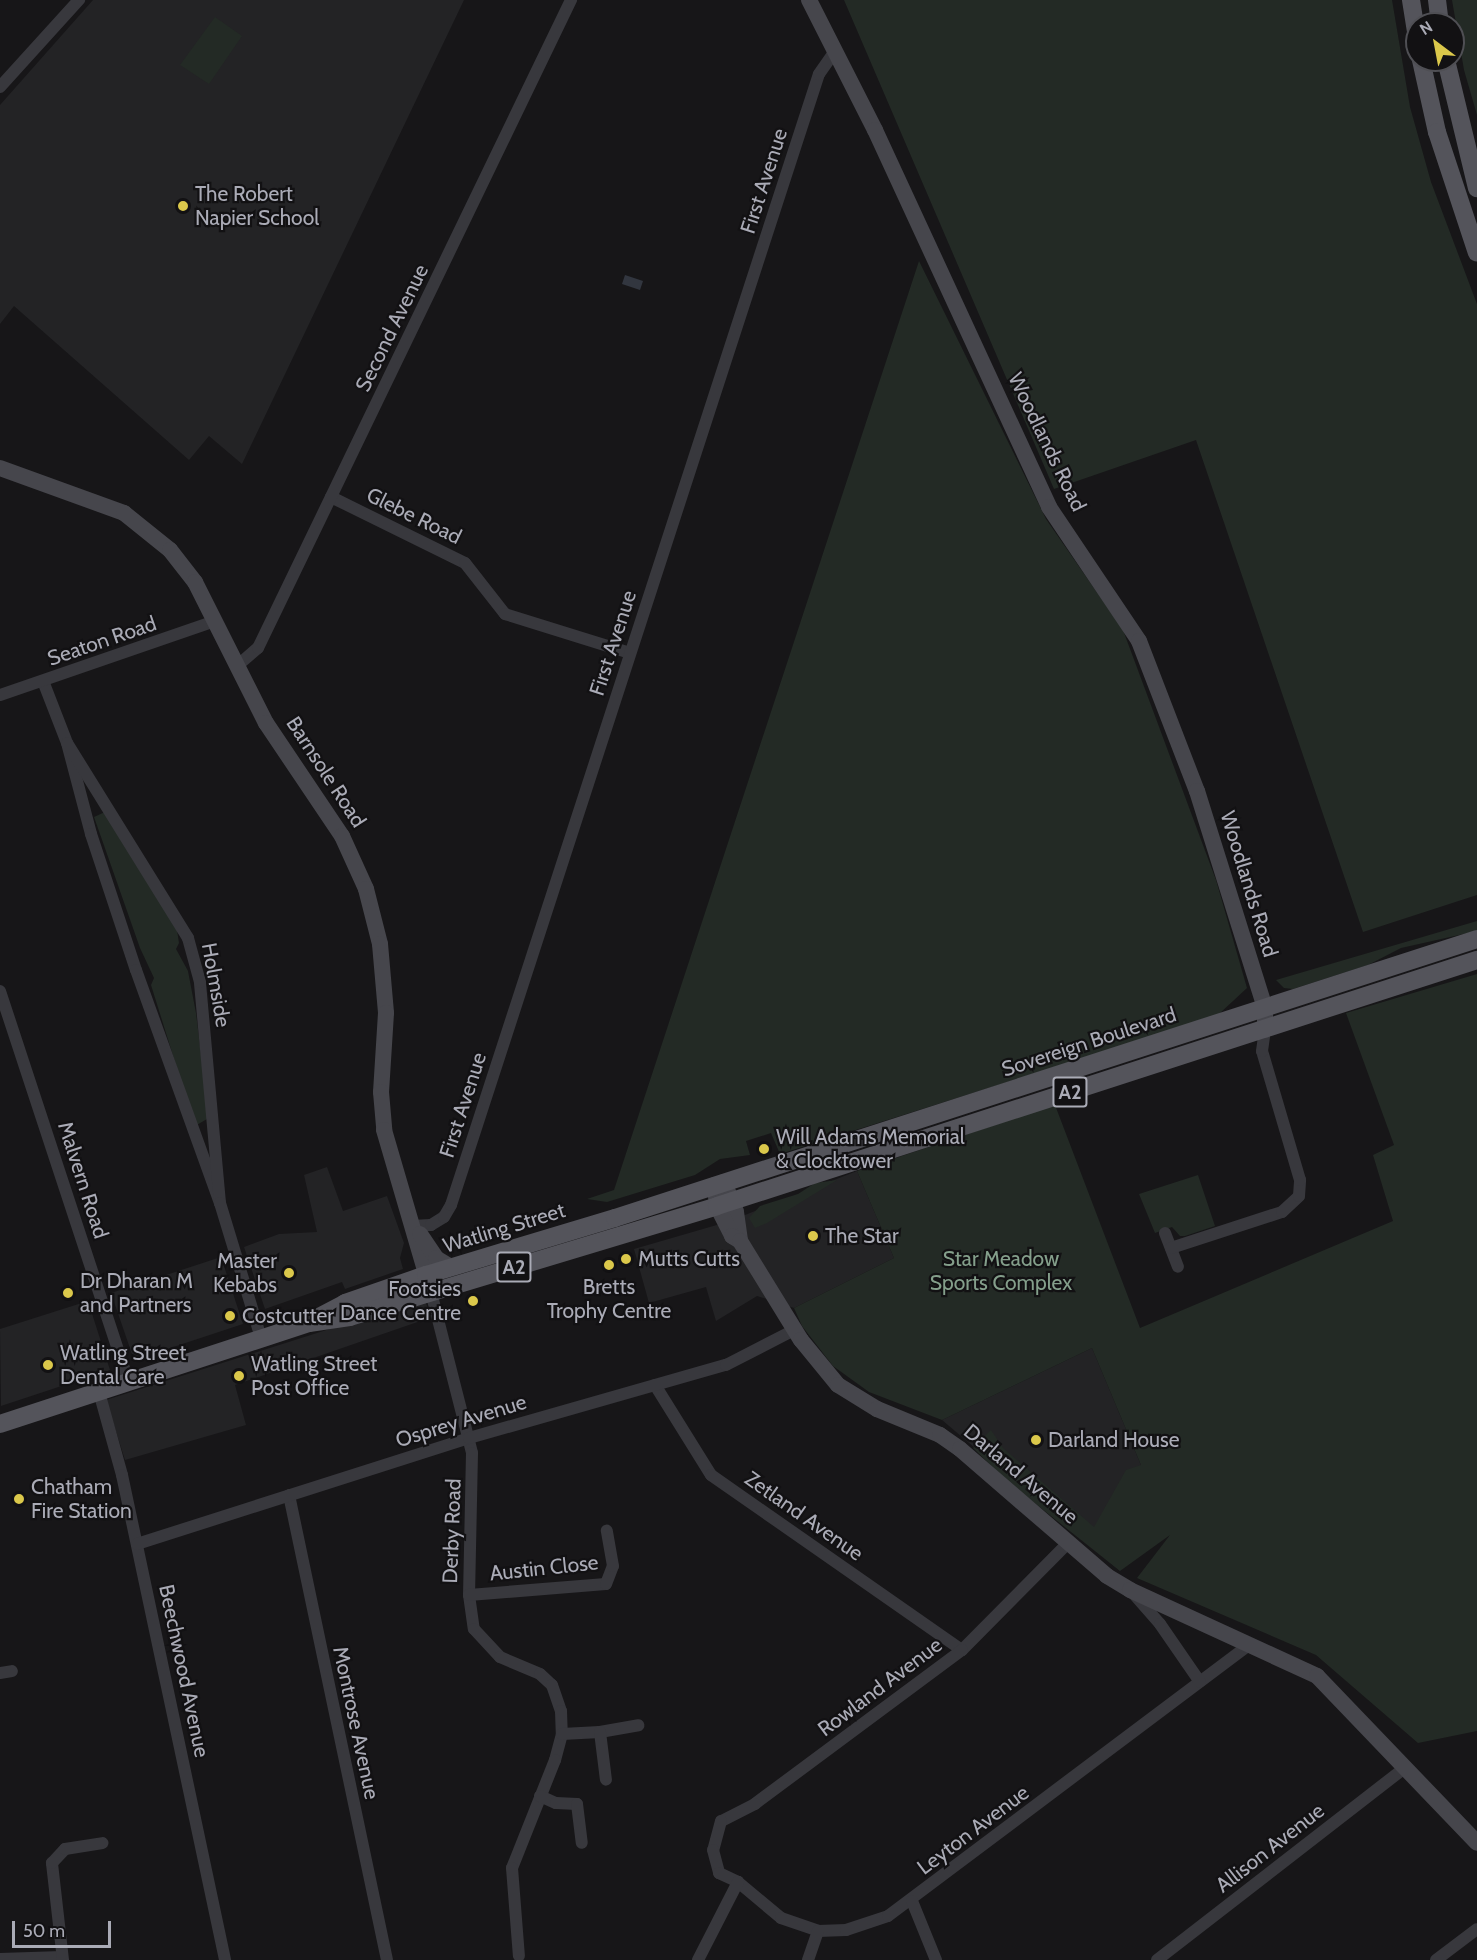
<!DOCTYPE html>
<html>
<head>
<meta charset="utf-8">
<style>
  body { margin:0 }
  #map { position:relative; width:1477px; height:1960px; overflow:hidden; background:#171618; font-family:Cabin,sans-serif }
  div>[style] { position:absolute }
  [style*='--x'] { left:calc(var(--x)*1px); top:calc(var(--y)*1px); width:calc(var(--w)*1px); rotate:calc(var(--a)*1deg) }
  .built>* { inset:0; background:#232325 }
  .green>* { inset:0; background:#232a25 }
  .water>* { inset:0; background:#32363f }
  .street>* { height:12px; margin:-6px; padding:0 6px; transform-origin:6px; border-radius:6px; background:#38383d }
  .secondary>* { height:16px; margin:-8px; padding:0 8px; transform-origin:8px; border-radius:8px; background:#46464c }
  .primary>* { height:18px; margin:-9px; padding:0 9px; transform-origin:9px; border-radius:9px; background:#54545b }
  .dots>* { width:16px; height:16px; translate:-50% -50%; box-sizing:border-box; border:3px solid #121113; border-radius:50% }
  span { translate:-50% -50%; white-space:nowrap; text-align:center; line-height:1.15; -webkit-text-stroke:4.5px #121113; paint-order:stroke }
  .shield-label span { padding:2px 4px; background:#121113; border:2px solid; border-radius:4px; -webkit-text-stroke-width:0 }
  .shield-label { font-size:20px; color:#aaabb6; font-weight:700 }
  .street-label { font-size:21px; color:#aaabb6 }
  .poi-label { font-size:21px; color:#aaabb6 }
  .left { translate:0 -50%; text-align:left }
  .right { translate:-100% -50%; text-align:right }
  .park-label { font-size:21px; color:#849f8b }
  .north { position:absolute; left:1405px; top:12px; width:60px; height:60px; box-sizing:border-box; background:#121113; border:2px solid #4f4f54; border-radius:50%; rotate:328deg; font-size:16px; font-weight:700; line-height:24px; text-align:center; color:#aaabb6 }
  .north::after { content:''; display:block; margin:auto; width:21px; height:27px; background:#dbc84b; clip-path:polygon(50% 0,100% 100%,50% 72%,0 100%) }
  .scale { position:absolute; left:12px; top:1921px; width:99px; height:27px; box-sizing:border-box; border:3px solid #aaabb6; border-top:0; padding-left:8px; font-size:18px; line-height:21px; white-space:nowrap; color:#aaabb6; -webkit-text-stroke:4px #121113; paint-order:stroke }
</style>
</head>
<body>
<div id="map">
  <div class="built">
    <div style="clip-path:polygon(93px 0,464px 0,242px 464px,209px 436px,189px 460px,14px 306px,0 324px,0 105px)"></div>
    <div style="clip-path:polygon(327px 1167px,343px 1211px,387px 1196px,404px 1243px,400px 1258px,403px 1269px,345px 1289px,342px 1282px,265px 1309px,244px 1247px,279px 1234px,317px 1232px,304px 1175px)"></div>
    <div style="clip-path:polygon(857px 1171px,894px 1258px,794px 1308px,757px 1296px,716px 1321px,706px 1287px,649px 1303px,634px 1249px,727px 1222px)"></div>
    <div style="clip-path:polygon(221px 1257px,243px 1324px,134px 1360px,111px 1293px)"></div>
    <div style="clip-path:polygon(424px 1299px,432px 1317px,235px 1385px,246px 1425px,125px 1460px,106px 1400px)"></div>
    <div style="clip-path:polygon(88px 1301px,110px 1370px,1px 1406px,0 1329px)"></div>
    <div style="clip-path:polygon(1092px 1348px,1141px 1465px,1120px 1571px,942px 1420px)"></div>
  </div>
  <div class="green">
    <div style="clip-path:polygon(844px 0,1392px 0,1410px 107px,1431px 182px,1477px 304px,1477px 895px,1363px 932px,1196px 440px,1054px 489px)"></div>
    <div style="clip-path:polygon(1452px 0,1477px 0,1477px 115px,1464px 70px)"></div>
    <div style="clip-path:polygon(215px 17px,242px 36px,209px 84px,180px 65px)"></div>
    <div style="clip-path:polygon(919px 261px,1046px 519px,1123px 630px,1216px 880px,1247px 988px,1219px 1014px,998px 1085px,780px 1154px,771px 1133px,746px 1141px,750px 1155px,720px 1159px,695px 1175px,607px 1202px,587px 1199px,614px 1190px)"></div>
    <div style="clip-path:polygon(105px 812px,177px 930px,179px 943px,176px 949px,188px 971px,196px 1013px,207px 1104px,207px 1119px,195px 1126px,151px 985px,154px 978px,140px 948px,94px 817px)"></div>
    <div style="clip-path:polygon(1477px 921px,1477px 931px,1401px 948px,1368px 965px,1293px 989px,1284px 988px,1276px 980px)"></div>
    <div style="clip-path:polygon(1477px 974px,1477px 1731px,1418px 1743px,1316px 1655px,1137px 1578px,1170px 1535px,1120px 1571px,1007px 1481px,973px 1448px,991px 1430px,1003px 1448px,1094px 1527px,1126px 1470px,1141px 1465px,1092px 1348px,942px 1420px,869px 1392px,833px 1366px,802px 1326px,794px 1308px,894px 1258px,857px 1171px,1055px 1105px,1140px 1328px,1393px 1221px,1373px 1155px,1394px 1145px,1346px 1013px)"></div>
    <div style="clip-path:polygon(1198px 1175px,1215px 1226px,1185px 1236px,1180px 1236px,1172px 1227px,1155px 1233px,1139px 1194px)"></div>
    <div style="clip-path:polygon(837px 1180px,767px 1223px,755px 1228px,749px 1218px,760px 1206px,798px 1194px,815px 1183px)"></div>
  </div>
  <div class="water">
    <div style="clip-path:polygon(625px 275px,643px 281px,640px 290px,622px 284px)"></div>
  </div>
  <div class="street">
    <div style="--x:0;--y:87;--w:118;--a:-47.8"></div>
    <div style="--x:331;--y:497;--w:149;--a:26.2"></div>
    <div style="--x:465;--y:563;--w:65;--a:51.9"></div>
    <div style="--x:505;--y:614;--w:131;--a:17.3"></div>
    <div style="--x:237;--y:666;--w:28;--a:-41"></div>
    <div style="--x:258;--y:648;--w:720;--a:-64.22"></div>
    <div style="--x:43;--y:681;--w:66;--a:68.8"></div>
    <div style="--x:67;--y:743;--w:94;--a:75.2"></div>
    <div style="--x:91;--y:834;--w:143;--a:71.7"></div>
    <div style="--x:136;--y:970;--w:248;--a:70.2"></div>
    <div style="--x:220;--y:1203;--w:222;--a:-95.2"></div>
    <div style="--x:200;--y:982;--w:46;--a:-105.3"></div>
    <div style="--x:188;--y:938;--w:229;--a:-121.8"></div>
    <div style="--x:0;--y:695;--w:227;--a:-19"></div>
    <div style="--x:0;--y:991;--w:410;--a:71.8"></div>
    <div style="--x:220;--y:1203;--w:141;--a:73.1"></div>
    <div style="--x:412;--y:1226;--w:19;--a:-3"></div>
    <div style="--x:431;--y:1225;--w:15;--a:-32"></div>
    <div style="--x:444;--y:1217;--w:14;--a:-60"></div>
    <div style="--x:451;--y:1205;--w:1189;--a:-71.98"></div>
    <div style="--x:819;--y:74;--w:28;--a:-55"></div>
    <div style="--x:1165;--y:1233;--w:36;--a:69"></div>
    <div style="--x:1171;--y:1248;--w:117;--a:-18"></div>
    <div style="--x:1282;--y:1212;--w:23;--a:-43"></div>
    <div style="--x:1299;--y:1196;--w:16;--a:-86"></div>
    <div style="--x:1300;--y:1180;--w:134;--a:-106.4"></div>
    <div style="--x:1262;--y:1051;--w:21;--a:-82"></div>
    <div style="--x:431;--y:1292;--w:166;--a:75.7"></div>
    <div style="--x:472;--y:1453;--w:142;--a:91.2"></div>
    <div style="--x:469;--y:1595;--w:34;--a:82"></div>
    <div style="--x:474;--y:1629;--w:38;--a:47"></div>
    <div style="--x:500;--y:1657;--w:43;--a:23"></div>
    <div style="--x:540;--y:1674;--w:16;--a:43"></div>
    <div style="--x:552;--y:1685;--w:28;--a:71"></div>
    <div style="--x:561;--y:1711;--w:23;--a:88"></div>
    <div style="--x:562;--y:1734;--w:27;--a:105"></div>
    <div style="--x:555;--y:1760;--w:116;--a:111.7"></div>
    <div style="--x:512;--y:1868;--w:88;--a:85.5"></div>
    <div style="--x:655;--y:1385;--w:106;--a:58.1"></div>
    <div style="--x:711;--y:1475;--w:306;--a:34.9"></div>
    <div style="--x:99;--y:1392;--w:86;--a:74.5"></div>
    <div style="--x:122;--y:1475;--w:496;--a:78"></div>
    <div style="--x:289;--y:1495;--w:475;--a:78.1"></div>
    <div style="--x:1068;--y:1543;--w:151;--a:134.7"></div>
    <div style="--x:962;--y:1650;--w:258;--a:143.4"></div>
    <div style="--x:755;--y:1804;--w:38;--a:153"></div>
    <div style="--x:721;--y:1821;--w:30;--a:105"></div>
    <div style="--x:713;--y:1850;--w:24;--a:75"></div>
    <div style="--x:719;--y:1873;--w:21;--a:25"></div>
    <div style="--x:738;--y:1882;--w:56;--a:39.9"></div>
    <div style="--x:781;--y:1918;--w:39;--a:19"></div>
    <div style="--x:818;--y:1931;--w:28;--a:-2"></div>
    <div style="--x:846;--y:1930;--w:44;--a:-18.4"></div>
    <div style="--x:888;--y:1916;--w:453;--a:-36.9"></div>
    <div style="--x:137;--y:1544;--w:349;--a:-17.7"></div>
    <div style="--x:469;--y:1438;--w:267;--a:-15.9"></div>
    <div style="--x:726;--y:1365;--w:76;--a:-27.2"></div>
    <div style="--x:1133;--y:1593;--w:41;--a:48.9"></div>
    <div style="--x:1160;--y:1624;--w:70;--a:55.4"></div>
    <div style="--x:469;--y:1595;--w:137;--a:-4.6"></div>
    <div style="--x:606;--y:1584;--w:19;--a:-69"></div>
    <div style="--x:613;--y:1566;--w:36;--a:-100"></div>
    <div style="--x:0;--y:1673;--w:12;--a:-9"></div>
    <div style="--x:600;--y:1732;--w:39;--a:-10"></div>
    <div style="--x:562;--y:1734;--w:38;--a:-3"></div>
    <div style="--x:600;--y:1732;--w:48;--a:82.9"></div>
    <div style="--x:540;--y:1796;--w:17;--a:24"></div>
    <div style="--x:556;--y:1803;--w:21;--a:3"></div>
    <div style="--x:577;--y:1804;--w:39;--a:83"></div>
    <div style="--x:912;--y:1901;--w:64;--a:67.9"></div>
    <div style="--x:0;--y:1959;--w:62;--a:-1.8"></div>
    <div style="--x:63;--y:1960;--w:98;--a:-96.5"></div>
    <div style="--x:52;--y:1863;--w:19;--a:-47"></div>
    <div style="--x:65;--y:1849;--w:38;--a:-9"></div>
    <div style="--x:698;--y:1960;--w:88;--a:-62.9"></div>
    <div style="--x:808;--y:1960;--w:31;--a:-71"></div>
    <div style="--x:1157;--y:1960;--w:315;--a:-37.8"></div>
    <div style="--x:1436;--y:1960;--w:51;--a:-37.1"></div>
  </div>
  <div class="secondary">
    <div style="--x:809;--y:0;--w:146;--a:63.1"></div>
    <div style="--x:875;--y:130;--w:415;--a:65.2"></div>
    <div style="--x:1049;--y:507;--w:161;--a:56.1"></div>
    <div style="--x:1139;--y:641;--w:161;--a:68.9"></div>
    <div style="--x:1197;--y:791;--w:227;--a:72.6"></div>
    <div style="--x:1265;--y:1008;--w:22;--a:90"></div>
    <div style="--x:0;--y:468;--w:132;--a:19.9"></div>
    <div style="--x:124;--y:513;--w:59;--a:38.8"></div>
    <div style="--x:170;--y:550;--w:41;--a:52"></div>
    <div style="--x:195;--y:582;--w:158;--a:63.3"></div>
    <div style="--x:266;--y:723;--w:136;--a:56.1"></div>
    <div style="--x:342;--y:836;--w:58;--a:65.6"></div>
    <div style="--x:366;--y:889;--w:57;--a:75.7"></div>
    <div style="--x:380;--y:944;--w:69;--a:85"></div>
    <div style="--x:386;--y:1013;--w:79;--a:93.6"></div>
    <div style="--x:381;--y:1092;--w:38;--a:85"></div>
    <div style="--x:384;--y:1130;--w:164;--a:73.7"></div>
    <div style="--x:724;--y:1182;--w:32;--a:68"></div>
    <div style="--x:736;--y:1212;--w:29;--a:82"></div>
    <div style="--x:715;--y:1185;--w:21;--a:85"></div>
    <div style="--x:717;--y:1206;--w:34;--a:63"></div>
    <div style="--x:732;--y:1236;--w:9;--a:32"></div>
    <div style="--x:740;--y:1241;--w:116;--a:58.4"></div>
    <div style="--x:801;--y:1340;--w:58;--a:50.6"></div>
    <div style="--x:838;--y:1385;--w:46;--a:31.6"></div>
    <div style="--x:877;--y:1409;--w:68;--a:22.4"></div>
    <div style="--x:940;--y:1435;--w:24;--a:35"></div>
    <div style="--x:960;--y:1449;--w:194;--a:40.8"></div>
    <div style="--x:1107;--y:1576;--w:27;--a:31"></div>
    <div style="--x:1130;--y:1590;--w:206;--a:24.7"></div>
    <div style="--x:1317;--y:1676;--w:231;--a:46.2"></div>
    <div style="--x:420;--y:1234;--w:29;--a:56"></div>
    <div style="--x:436;--y:1258;--w:17;--a:31"></div>
  </div>
  <div class="primary">
    <div style="--x:1411;--y:0;--w:36;--a:81"></div>
    <div style="--x:1437;--y:0;--w:24;--a:83"></div>
    <div style="--x:1421;--y:60;--w:74;--a:77.5"></div>
    <div style="--x:1437;--y:132;--w:127;--a:71.7"></div>
    <div style="--x:1446;--y:60;--w:132;--a:76.4"></div>
    <div style="--x:321;--y:1316;--w:27;--a:-28"></div>
    <div style="--x:345;--y:1303;--w:86;--a:-19.1"></div>
    <div style="--x:426;--y:1275;--w:197;--a:-16.8"></div>
    <div style="--x:615;--y:1218;--w:906;--a:-17.93"></div>
    <div style="--x:0;--y:1424;--w:325;--a:-18.1"></div>
    <div style="--x:309;--y:1323;--w:41;--a:-8.3"></div>
    <div style="--x:350;--y:1317;--w:383;--a:-16.8"></div>
    <div style="--x:717;--y:1206;--w:799;--a:-17.94"></div>
  </div>
  <div class="dots">
    <div style="left:183px;top:206px;background:#dbc84b"></div>
    <div style="left:764px;top:1149px;background:#dbc84b"></div>
    <div style="left:813px;top:1236px;background:#dbc84b"></div>
    <div style="left:626px;top:1259px;background:#dbc84b"></div>
    <div style="left:609px;top:1265px;background:#dbc84b"></div>
    <div style="left:289px;top:1273px;background:#dbc84b"></div>
    <div style="left:68px;top:1293px;background:#dbc84b"></div>
    <div style="left:473px;top:1301px;background:#dbc84b"></div>
    <div style="left:230px;top:1316px;background:#dbc84b"></div>
    <div style="left:48px;top:1365px;background:#dbc84b"></div>
    <div style="left:239px;top:1376px;background:#dbc84b"></div>
    <div style="left:1036px;top:1440px;background:#dbc84b"></div>
    <div style="left:19px;top:1499px;background:#dbc84b"></div>
  </div>
  <div class="shield-label">
    <span style="left:1070px;top:1092px">A2</span>
    <span style="left:514px;top:1267px">A2</span>
  </div>
  <div class="street-label">
    <span style="left:764px;top:181px;rotate:-72deg">First Avenue</span>
    <span style="left:392px;top:328px;rotate:-64deg">Second Avenue</span>
    <span style="left:1047px;top:442px;rotate:64deg">Woodlands Road</span>
    <span style="left:414px;top:516px;rotate:26deg">Glebe Road</span>
    <span style="left:102px;top:641px;rotate:-19deg">Seaton Road</span>
    <span style="left:613px;top:643px;rotate:-72deg">First Avenue</span>
    <span style="left:326px;top:772px;rotate:57deg">Barnsole Road</span>
    <span style="left:1249px;top:884px;rotate:73deg">Woodlands Road</span>
    <span style="left:216px;top:985px;rotate:80deg">Holmside</span>
    <span style="left:1089px;top:1042px;rotate:-18deg">Sovereign Boulevard</span>
    <span style="left:463px;top:1105px;rotate:-72deg">First Avenue</span>
    <span style="left:83px;top:1180px;rotate:72deg">Malvern Road</span>
    <span style="left:504px;top:1228px;rotate:-17deg">Watling Street</span>
    <span style="left:461px;top:1421px;rotate:-17deg">Osprey Avenue</span>
    <span style="left:1021px;top:1474px;rotate:40deg">Darland Avenue</span>
    <span style="left:804px;top:1516px;rotate:35deg">Zetland Avenue</span>
    <span style="left:452px;top:1531px;rotate:-88deg">Derby Road</span>
    <span style="left:544px;top:1568px;rotate:-6deg">Austin Close</span>
    <span style="left:184px;top:1671px;rotate:78deg">Beechwood Avenue</span>
    <span style="left:880px;top:1687px;rotate:-37deg">Rowland Avenue</span>
    <span style="left:356px;top:1723px;rotate:78deg">Montrose Avenue</span>
    <span style="left:973px;top:1830px;rotate:-37deg">Leyton Avenue</span>
    <span style="left:1270px;top:1848px;rotate:-38deg">Allison Avenue</span>
  </div>
  <div class="poi-label">
    <span class="left" style="left:195px;top:206px">The Robert<br>Napier School</span>
    <span class="left" style="left:776px;top:1149px">Will Adams Memorial<br>&amp; Clocktower</span>
    <span class="left" style="left:825px;top:1236px">The Star</span>
    <span class="left" style="left:638px;top:1259px">Mutts Cutts</span>
    <span class="right" style="left:277px;top:1273px">Master<br>Kebabs</span>
    <span class="left" style="left:80px;top:1293px">Dr Dharan M<br>and Partners</span>
    <span style="left:609px;top:1299px">Bretts<br>Trophy Centre</span>
    <span class="right" style="left:461px;top:1301px">Footsies<br>Dance Centre</span>
    <span class="left" style="left:242px;top:1316px">Costcutter</span>
    <span class="left" style="left:60px;top:1365px">Watling Street<br>Dental Care</span>
    <span class="left" style="left:251px;top:1376px">Watling Street<br>Post Office</span>
    <span class="left" style="left:1048px;top:1440px">Darland House</span>
    <span class="left" style="left:31px;top:1499px">Chatham<br>Fire Station</span>
  </div>
  <div class="park-label">
    <span style="left:1001px;top:1271px">Star Meadow<br>Sports Complex</span>
  </div>
  <div class="north">N</div>
  <div class="scale">50 m</div>
</div>
</body>
</html>
